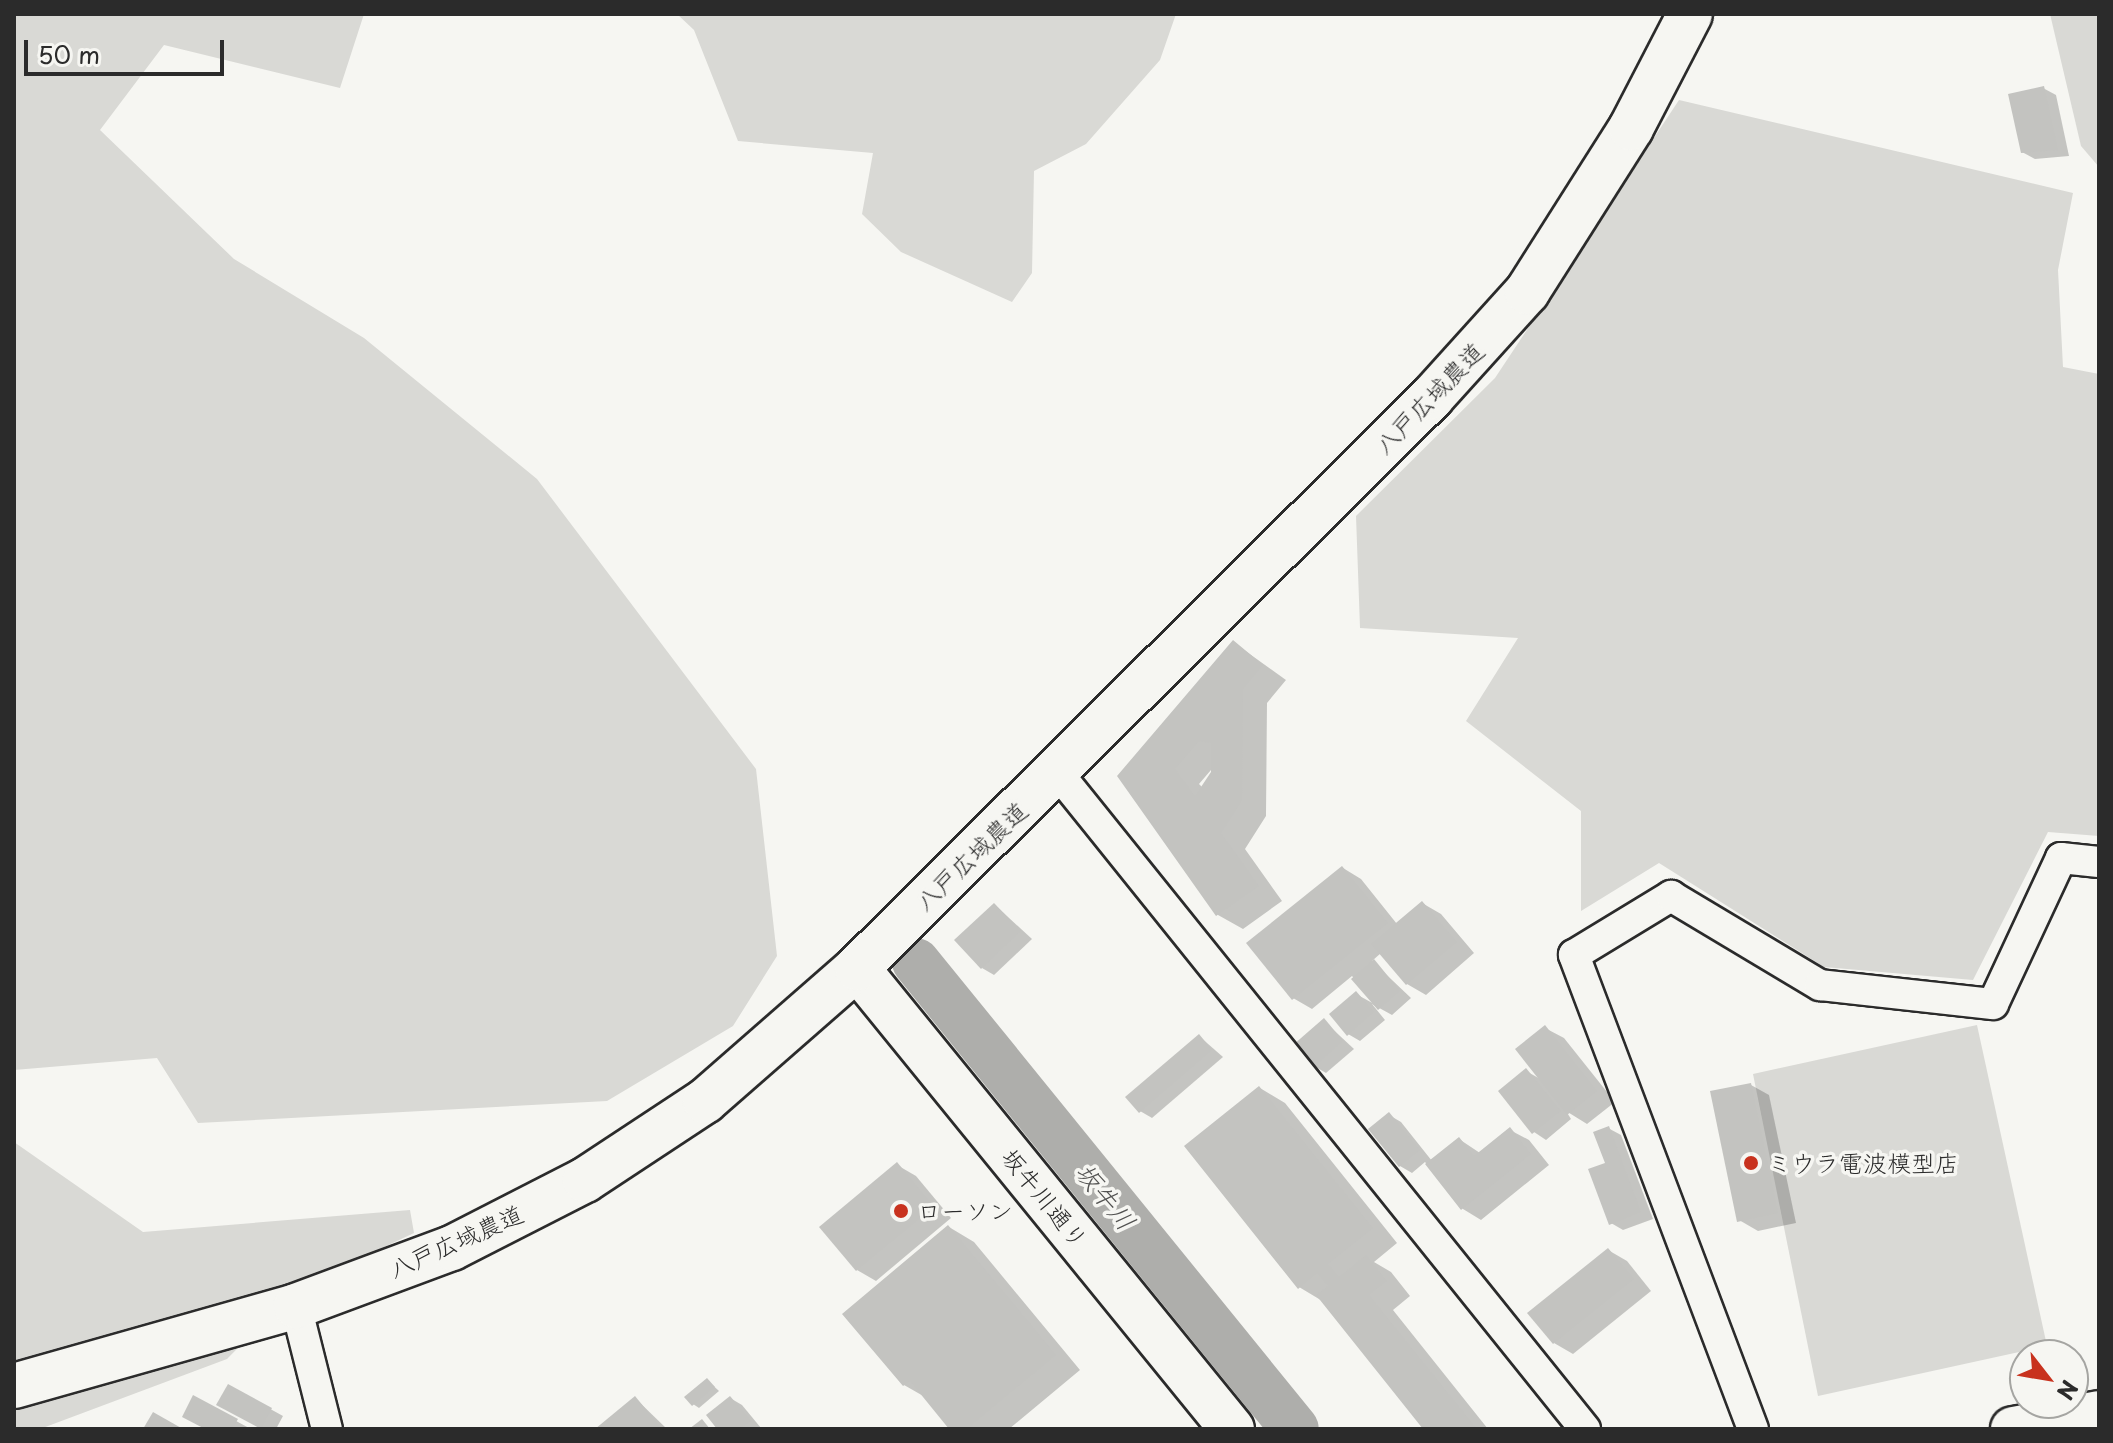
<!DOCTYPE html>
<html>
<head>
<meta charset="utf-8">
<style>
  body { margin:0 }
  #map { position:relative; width:2113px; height:1443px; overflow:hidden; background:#f6f6f2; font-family:"Playpen Sans","Klee One",sans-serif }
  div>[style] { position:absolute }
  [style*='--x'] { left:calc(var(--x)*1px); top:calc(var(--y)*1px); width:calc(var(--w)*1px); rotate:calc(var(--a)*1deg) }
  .green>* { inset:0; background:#d9d9d5 }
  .shadow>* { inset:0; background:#0003 }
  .river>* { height:48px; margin:-24px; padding:0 24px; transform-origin:24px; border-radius:24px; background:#aeaeab }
  .building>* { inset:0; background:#c3c3c0 }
  .roads { filter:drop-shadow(2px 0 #2b2b2b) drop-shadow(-2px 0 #2b2b2b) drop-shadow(0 2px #2b2b2b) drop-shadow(0 -2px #2b2b2b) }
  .street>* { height:30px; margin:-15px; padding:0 15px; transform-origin:15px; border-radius:15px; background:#f6f6f2 }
  .secondary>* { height:44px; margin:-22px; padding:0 22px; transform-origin:22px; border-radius:22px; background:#f6f6f2 }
  .dots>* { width:22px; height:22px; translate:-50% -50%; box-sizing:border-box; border:4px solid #f6f6f2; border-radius:50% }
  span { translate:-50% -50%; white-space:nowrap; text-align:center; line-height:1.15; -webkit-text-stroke:7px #f6f6f2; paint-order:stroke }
  .street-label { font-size:24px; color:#2b2b2b }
  .poi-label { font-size:24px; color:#2b2b2b }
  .left { translate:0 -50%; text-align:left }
  .water-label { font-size:26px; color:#525251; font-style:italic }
  .frame { position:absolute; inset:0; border:16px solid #2b2b2b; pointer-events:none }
  .north { position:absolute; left:2009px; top:1339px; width:80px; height:80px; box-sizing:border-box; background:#f6f6f2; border:2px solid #a5a5a2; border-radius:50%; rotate:121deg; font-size:22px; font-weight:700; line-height:32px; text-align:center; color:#2b2b2b }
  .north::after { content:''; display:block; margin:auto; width:28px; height:36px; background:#c8321e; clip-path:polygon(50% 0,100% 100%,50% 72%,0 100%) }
  .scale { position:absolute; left:24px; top:40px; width:200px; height:36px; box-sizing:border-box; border:4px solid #2b2b2b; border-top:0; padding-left:10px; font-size:24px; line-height:28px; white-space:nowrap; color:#2b2b2b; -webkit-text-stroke:6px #f6f6f2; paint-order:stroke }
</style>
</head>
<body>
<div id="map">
  <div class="green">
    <div style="clip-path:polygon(14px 14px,364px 14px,340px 88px,164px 45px,100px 130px,234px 259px,364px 338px,537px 479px,756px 769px,777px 956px,733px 1026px,607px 1101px,198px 1123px,157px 1058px,14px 1070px)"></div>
    <div style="clip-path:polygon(677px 14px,1176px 14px,1160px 60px,1086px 144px,1034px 171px,1032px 273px,1012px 302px,901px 252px,862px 214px,873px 153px,738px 141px,694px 30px)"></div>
    <div style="clip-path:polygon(2050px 14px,2099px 14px,2099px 167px,2081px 146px)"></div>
    <div style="clip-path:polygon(1679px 100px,2073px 193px,2058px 270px,2063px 367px,2099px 374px,2099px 836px,2048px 832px,1973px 980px,1824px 967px,1659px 863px,1581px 911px,1581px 811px,1466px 721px,1518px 638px,1360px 628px,1356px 516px,1495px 378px)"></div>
    <div style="clip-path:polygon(1977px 1025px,2047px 1346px,1818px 1396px,1753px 1074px)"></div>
    <div style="clip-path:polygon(14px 1142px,143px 1232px,410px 1210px,414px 1233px,297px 1288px,227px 1359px,40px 1429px,14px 1429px)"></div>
  </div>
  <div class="shadow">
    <div style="clip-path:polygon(2043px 88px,2056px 95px,2069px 156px,2035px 159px,2022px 152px)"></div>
    <div style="clip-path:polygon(evenodd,1233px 642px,1286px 680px,1267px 703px,1266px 816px,1245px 849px,1282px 901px,1243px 929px,1218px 915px,1119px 776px,1233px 642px,1211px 770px,1214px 771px,1203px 788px,1199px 784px,1211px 770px)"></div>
    <div style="clip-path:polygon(1343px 868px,1361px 879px,1397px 924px,1422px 903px,1441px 914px,1474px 953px,1426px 995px,1407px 984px,1381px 953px,1372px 961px,1411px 998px,1392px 1015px,1372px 1004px,1385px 1020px,1360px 1041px,1348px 1034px,1356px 994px,1376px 1005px,1352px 976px,1312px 1009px,1293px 998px)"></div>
    <div style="clip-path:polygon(995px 905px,1032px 939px,994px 975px,982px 968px)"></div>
    <div style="clip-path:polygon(1324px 1021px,1354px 1049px,1326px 1073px,1314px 1066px)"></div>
    <div style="clip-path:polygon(1545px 1028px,1564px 1038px,1615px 1102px,1587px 1124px,1566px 1111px,1571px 1119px,1546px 1140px,1534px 1132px,1526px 1071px,1542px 1080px)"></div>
    <div style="clip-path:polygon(1199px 1036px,1223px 1057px,1152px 1118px,1140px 1111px)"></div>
    <div style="clip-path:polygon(1751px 1085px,1769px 1095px,1796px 1223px,1758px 1231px,1739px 1220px)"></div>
    <div style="clip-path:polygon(1260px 1088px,1285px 1103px,1397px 1243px,1374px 1262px,1391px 1272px,1410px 1296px,1393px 1310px,1488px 1429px,1426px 1429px,1324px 1302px,1299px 1287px)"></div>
    <div style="clip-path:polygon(1389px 1115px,1401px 1122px,1432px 1161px,1459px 1139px,1480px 1153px,1510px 1130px,1529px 1140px,1549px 1165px,1481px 1220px,1463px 1209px,1425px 1162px,1412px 1173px,1400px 1166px)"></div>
    <div style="clip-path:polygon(1608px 1128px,1621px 1135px,1653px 1219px,1623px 1230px,1611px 1223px)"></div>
    <div style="clip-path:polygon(897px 1165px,916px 1176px,951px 1218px,876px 1281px,857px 1270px)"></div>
    <div style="clip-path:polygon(949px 1227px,974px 1242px,1080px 1370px,1009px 1429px,952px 1429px,925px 1397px,904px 1385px)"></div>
    <div style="clip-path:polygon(1608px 1250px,1627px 1261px,1651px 1291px,1573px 1354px,1554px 1343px)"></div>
    <div style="clip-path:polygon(707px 1380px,719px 1391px,699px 1408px,693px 1404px)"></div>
    <div style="clip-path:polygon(229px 1386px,283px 1416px,276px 1429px,264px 1429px,219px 1404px)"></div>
    <div style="clip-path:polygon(194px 1398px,249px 1428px,248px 1429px,208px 1429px)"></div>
    <div style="clip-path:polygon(635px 1398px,667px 1429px,598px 1429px)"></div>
    <div style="clip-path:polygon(730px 1398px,742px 1405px,761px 1428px,720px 1429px)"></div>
  </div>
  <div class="river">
    <div style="--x:916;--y:962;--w:601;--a:50.94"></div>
  </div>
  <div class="building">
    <div style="clip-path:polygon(2044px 86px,2058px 150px,2021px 153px,2008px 94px)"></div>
    <div style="clip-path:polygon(evenodd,1233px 640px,1263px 665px,1243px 689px,1242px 801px,1221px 833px,1259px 886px,1216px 916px,1117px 776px,1233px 640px,1199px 741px,1211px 743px,1211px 772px,1195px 796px,1175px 769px,1199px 741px)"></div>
    <div style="clip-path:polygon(1342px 866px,1388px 923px,1292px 1000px,1246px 943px)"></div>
    <div style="clip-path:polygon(1422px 901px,1457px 942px,1406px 985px,1371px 944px)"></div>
    <div style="clip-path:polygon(994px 903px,1021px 931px,981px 969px,954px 940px)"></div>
    <div style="clip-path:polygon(1374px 959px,1400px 991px,1378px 1010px,1351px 979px)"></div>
    <div style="clip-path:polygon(1356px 991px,1374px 1012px,1347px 1036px,1329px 1014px)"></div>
    <div style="clip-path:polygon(1324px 1018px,1343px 1041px,1313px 1068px,1293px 1045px)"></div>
    <div style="clip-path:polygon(1545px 1025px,1597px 1091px,1567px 1115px,1515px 1049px)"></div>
    <div style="clip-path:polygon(1199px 1034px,1212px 1050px,1139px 1113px,1125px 1097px)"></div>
    <div style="clip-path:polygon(1526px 1068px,1561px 1111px,1532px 1134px,1498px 1091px)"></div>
    <div style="clip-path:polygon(1751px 1083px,1778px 1213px,1737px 1222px,1710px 1091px)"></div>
    <div style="clip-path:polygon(1259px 1086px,1373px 1228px,1328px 1264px,1339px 1277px,1366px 1255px,1387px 1281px,1369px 1295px,1477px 1429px,1423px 1429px,1316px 1295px,1328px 1286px,1317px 1273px,1298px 1289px,1184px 1146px)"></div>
    <div style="clip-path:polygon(1389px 1112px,1420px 1150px,1399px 1167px,1368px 1129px)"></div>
    <div style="clip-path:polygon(1609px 1126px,1641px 1212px,1609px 1225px,1588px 1169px,1605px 1163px,1593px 1132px)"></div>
    <div style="clip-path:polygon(1510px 1127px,1531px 1154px,1461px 1210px,1425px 1164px,1459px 1137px,1474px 1156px)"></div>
    <div style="clip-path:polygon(897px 1162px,934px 1207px,856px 1271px,819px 1227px)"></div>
    <div style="clip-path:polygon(948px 1225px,1056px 1355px,967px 1429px,949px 1429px,910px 1381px,903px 1386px,842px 1314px)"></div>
    <div style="clip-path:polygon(1608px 1248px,1634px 1279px,1553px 1344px,1527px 1313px)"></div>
    <div style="clip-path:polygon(707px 1378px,715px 1387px,692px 1406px,684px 1397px)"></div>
    <div style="clip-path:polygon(228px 1384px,272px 1408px,261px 1429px,216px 1405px)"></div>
    <div style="clip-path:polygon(193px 1395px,238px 1419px,232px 1429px,205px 1429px,182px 1417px)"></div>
    <div style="clip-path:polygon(635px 1396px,662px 1429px,595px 1429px)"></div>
    <div style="clip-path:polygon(730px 1396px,751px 1421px,740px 1429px,717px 1429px,706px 1415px)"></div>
    <div style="clip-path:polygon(153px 1412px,183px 1429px,143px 1429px)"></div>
    <div style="clip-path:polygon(702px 1419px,710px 1429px,689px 1429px)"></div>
  </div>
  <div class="roads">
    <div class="street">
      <div style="--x:1057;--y:772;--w:843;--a:51.21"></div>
      <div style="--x:296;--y:1306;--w:127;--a:75.9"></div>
      <div style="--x:1753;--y:1429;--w:507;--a:-110.69"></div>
      <div style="--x:1574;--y:955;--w:114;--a:-31.3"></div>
      <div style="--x:1671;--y:896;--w:174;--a:30.9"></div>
      <div style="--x:1820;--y:985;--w:174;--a:6.3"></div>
      <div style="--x:1993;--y:1004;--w:161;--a:-65"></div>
      <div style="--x:2061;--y:858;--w:38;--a:6"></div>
    </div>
    <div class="secondary">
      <div style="--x:857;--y:968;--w:594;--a:50.87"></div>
      <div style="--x:14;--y:1386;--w:293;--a:-15.8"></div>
      <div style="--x:296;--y:1306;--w:166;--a:-20.4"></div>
      <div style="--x:452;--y:1248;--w:149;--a:-27.1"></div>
      <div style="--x:585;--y:1180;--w:144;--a:-33.4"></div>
      <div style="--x:705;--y:1101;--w:202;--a:-41.2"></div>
      <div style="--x:857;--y:968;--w:810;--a:-44.8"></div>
      <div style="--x:1432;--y:397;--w:142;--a:-47.9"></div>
      <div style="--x:1527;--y:292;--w:194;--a:-57.6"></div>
      <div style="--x:1631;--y:128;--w:128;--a:-62.6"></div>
      <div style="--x:2013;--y:1429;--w:87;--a:-10.5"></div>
    </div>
  </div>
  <div class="dots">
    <div style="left:1751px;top:1163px;background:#c8321e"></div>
    <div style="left:901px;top:1211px;background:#c8321e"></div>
  </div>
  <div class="street-label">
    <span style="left:1429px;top:398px;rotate:-46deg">八戸広域農道</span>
    <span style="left:971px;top:856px;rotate:-44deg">八戸広域農道</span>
    <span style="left:1045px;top:1198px;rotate:51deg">坂牛川通り</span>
    <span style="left:456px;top:1241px;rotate:-24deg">八戸広域農道</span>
  </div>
  <div class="poi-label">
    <span class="left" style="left:1767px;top:1163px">ミウラ電波模型店</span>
    <span class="left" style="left:917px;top:1211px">ローソン</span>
  </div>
  <div class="water-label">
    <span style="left:1106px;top:1196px;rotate:51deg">坂牛川</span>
  </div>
  <div class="frame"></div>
  <div class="north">N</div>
  <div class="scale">50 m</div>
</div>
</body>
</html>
